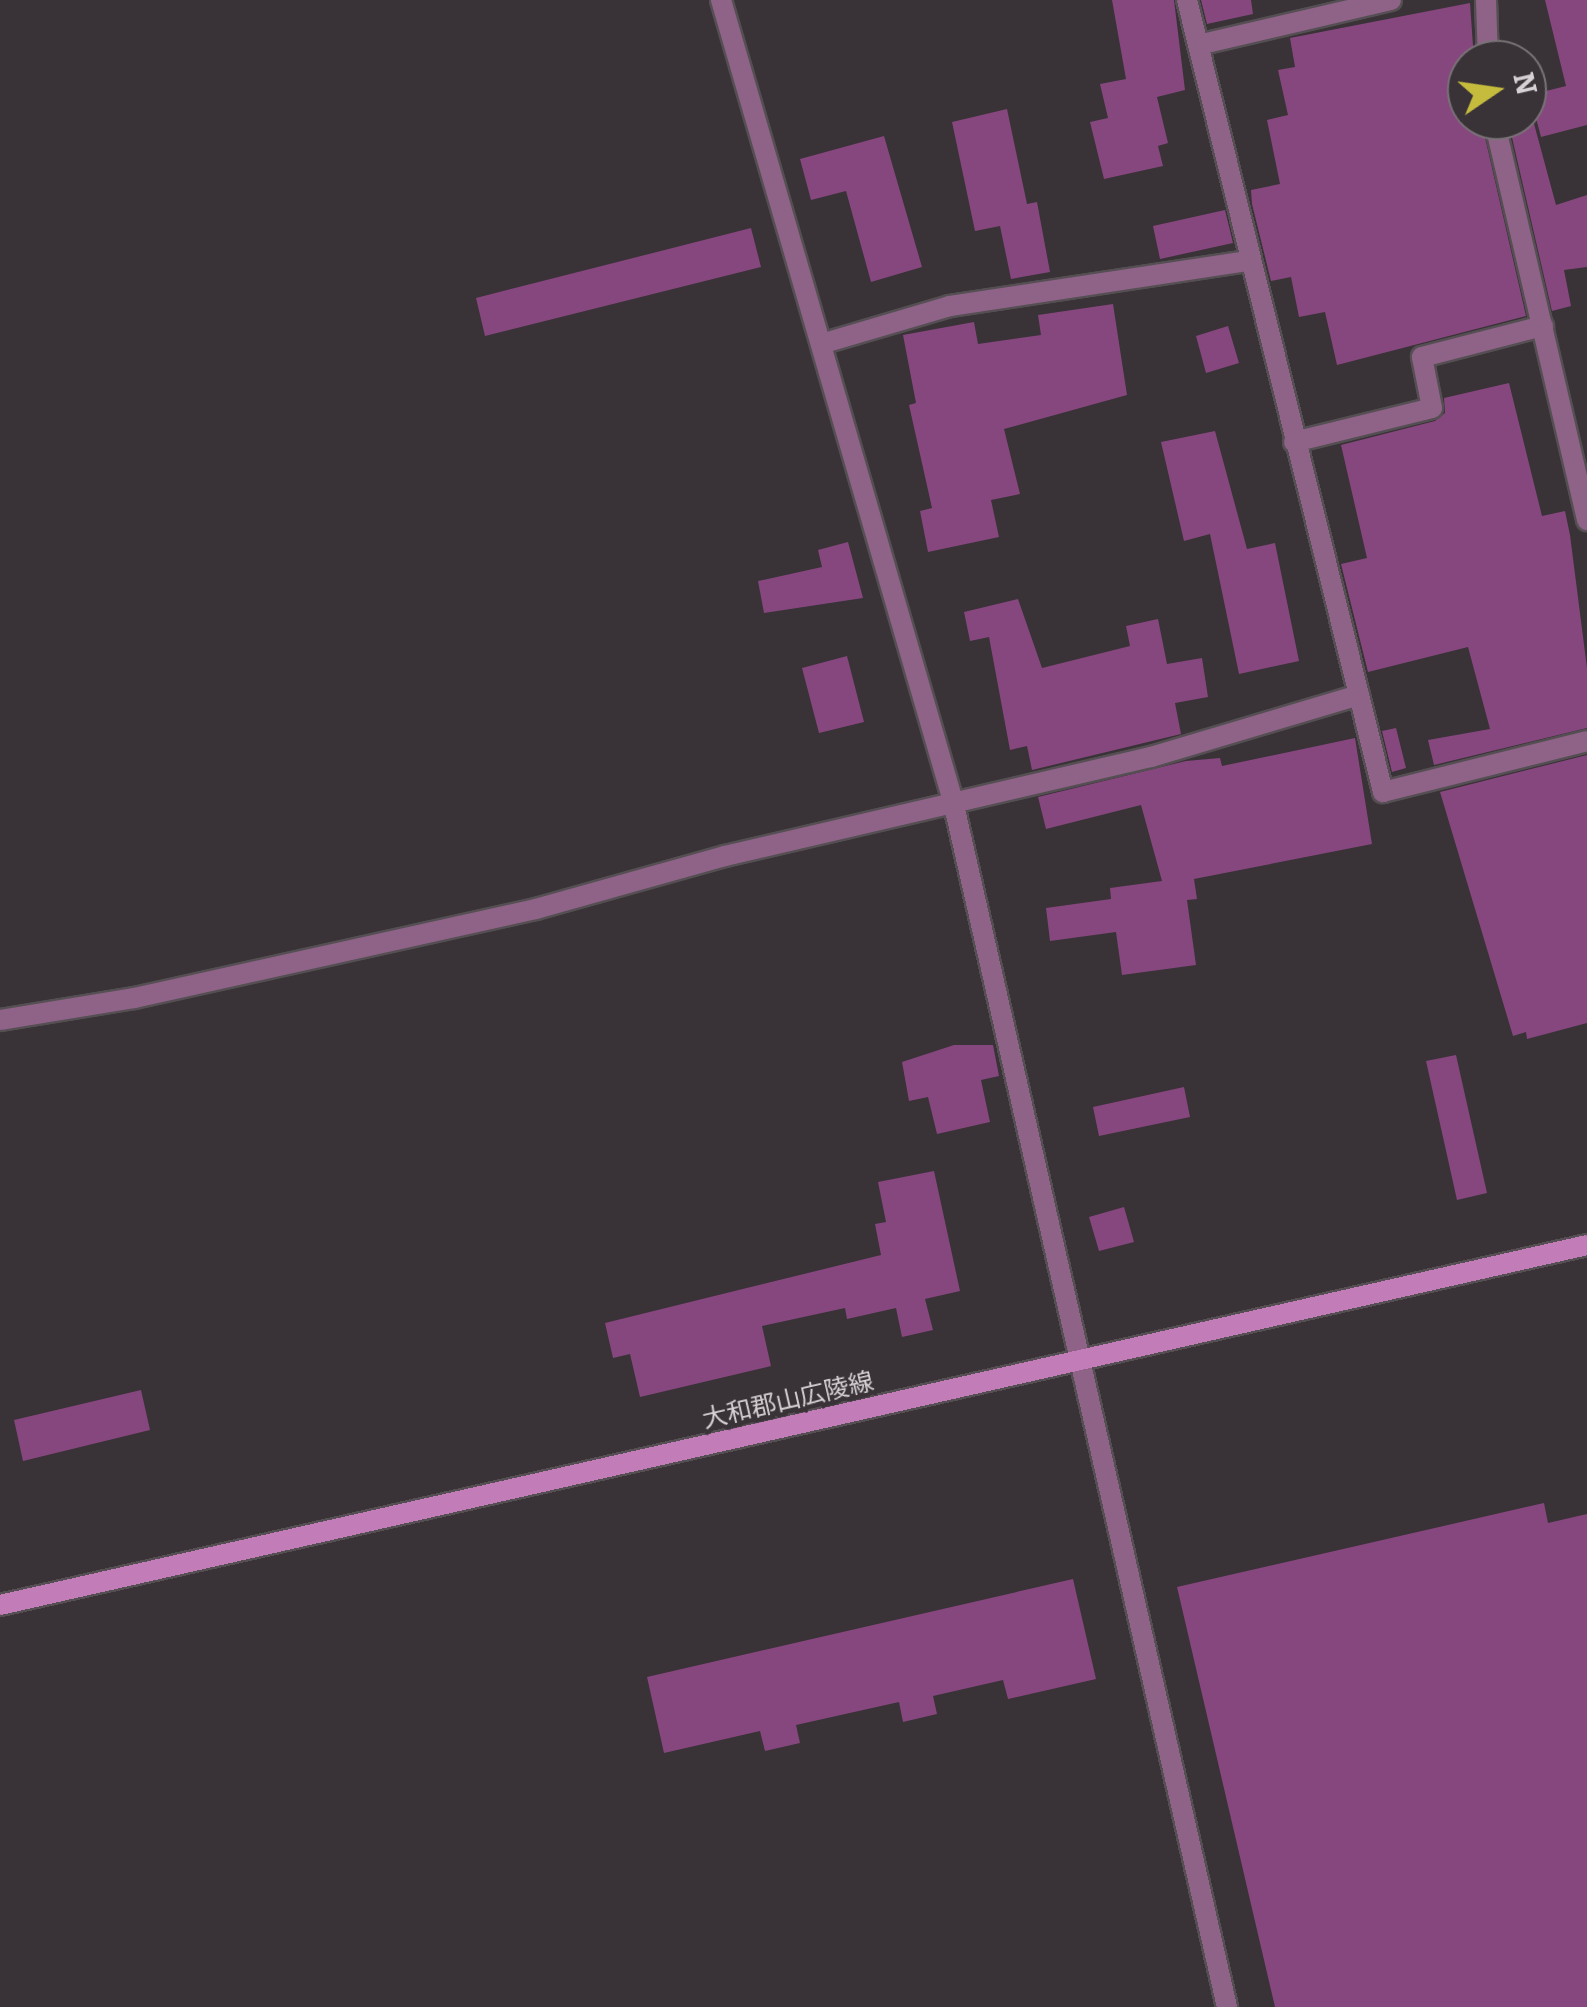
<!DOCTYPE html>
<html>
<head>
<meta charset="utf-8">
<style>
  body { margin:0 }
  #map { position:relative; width:1587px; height:2007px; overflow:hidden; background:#393237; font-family:Bitter,"Noto Sans JP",serif }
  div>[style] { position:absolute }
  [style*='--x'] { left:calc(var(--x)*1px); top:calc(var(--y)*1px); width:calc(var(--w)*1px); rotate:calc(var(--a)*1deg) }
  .building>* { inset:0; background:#86477e }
  .roads { filter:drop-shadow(2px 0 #554f53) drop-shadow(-2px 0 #554f53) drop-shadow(0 2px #554f53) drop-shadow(0 -2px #554f53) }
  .minor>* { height:20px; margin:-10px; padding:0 10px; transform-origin:10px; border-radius:10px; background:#8f6388 }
  .secondary>* { height:20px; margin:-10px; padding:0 10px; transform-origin:10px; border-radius:10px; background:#c27cb7 }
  span { translate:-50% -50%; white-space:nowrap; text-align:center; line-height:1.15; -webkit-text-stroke:9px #393237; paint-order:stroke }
  .street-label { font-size:25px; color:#d6d1d5 }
  .north { position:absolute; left:1447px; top:40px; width:100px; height:100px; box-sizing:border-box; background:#393237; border:2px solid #787276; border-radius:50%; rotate:77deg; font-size:28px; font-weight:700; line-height:40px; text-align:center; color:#d6d1d5 }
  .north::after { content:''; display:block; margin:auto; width:35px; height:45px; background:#c5bc3d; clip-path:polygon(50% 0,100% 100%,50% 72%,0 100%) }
</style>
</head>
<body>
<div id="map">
  <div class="building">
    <div style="clip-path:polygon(1112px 0,1174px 0,1185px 90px,1157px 97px,1168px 143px,1158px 146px,1163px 166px,1104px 179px,1090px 122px,1108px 118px,1100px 84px,1126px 79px)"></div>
    <div style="clip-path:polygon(1201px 0,1251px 0,1253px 14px,1207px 24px)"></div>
    <div style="clip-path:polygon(1545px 0,1587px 0,1587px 125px,1541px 137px,1530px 95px,1566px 86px)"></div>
    <div style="clip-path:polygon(1470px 3px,1474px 60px,1467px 60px,1467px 120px,1481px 120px,1526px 316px,1337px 365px,1325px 312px,1299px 317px,1291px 277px,1271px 281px,1252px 204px,1251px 190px,1280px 184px,1267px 120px,1288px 115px,1278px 70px,1295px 67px,1290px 38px)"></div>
    <div style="clip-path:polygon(1007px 109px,1027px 204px,1037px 202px,1050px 272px,1011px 279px,1000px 226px,975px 231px,952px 122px)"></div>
    <div style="clip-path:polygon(1508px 120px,1533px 120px,1556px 205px,1587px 195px,1587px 267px,1564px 270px,1571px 306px,1552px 311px)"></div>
    <div style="clip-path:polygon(884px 136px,922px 267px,871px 282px,846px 191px,811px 200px,800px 159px)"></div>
    <div style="clip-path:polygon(1225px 210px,1233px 243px,1160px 259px,1153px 226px)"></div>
    <div style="clip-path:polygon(751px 228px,761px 267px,485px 336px,476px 298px)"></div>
    <div style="clip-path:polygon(1113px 304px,1127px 395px,1004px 429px,1020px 494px,991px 500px,999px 537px,928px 552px,920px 511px,932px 508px,909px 405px,916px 403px,903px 335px,974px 322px,978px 344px,1041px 335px,1038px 315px)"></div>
    <div style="clip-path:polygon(1228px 326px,1239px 363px,1206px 373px,1196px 336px)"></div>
    <div style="clip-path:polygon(1509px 383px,1542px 516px,1565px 511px,1570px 535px,1587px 668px,1587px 728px,1434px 765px,1428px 740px,1490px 729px,1468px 647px,1368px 672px,1341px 564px,1367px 558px,1341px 445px,1435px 421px,1445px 413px,1444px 398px)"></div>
    <div style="clip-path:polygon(1215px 431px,1247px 549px,1275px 543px,1299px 661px,1239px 674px,1210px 534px,1184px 541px,1161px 442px)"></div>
    <div style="clip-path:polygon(848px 542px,863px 598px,764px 613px,758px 581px,822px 567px,818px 550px)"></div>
    <div style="clip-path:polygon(1018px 599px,1042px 668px,1130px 646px,1126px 626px,1158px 619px,1167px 664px,1202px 658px,1208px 697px,1175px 703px,1181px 734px,1032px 770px,1027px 746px,1010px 750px,989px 637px,970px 641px,964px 612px)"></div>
    <div style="clip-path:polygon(847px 656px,864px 722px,819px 733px,802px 668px)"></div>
    <div style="clip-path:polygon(1396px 728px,1406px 768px,1392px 772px,1382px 731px)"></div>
    <div style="clip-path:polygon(1355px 738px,1372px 844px,1194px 879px,1197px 899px,1187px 900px,1196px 965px,1122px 975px,1116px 932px,1050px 941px,1046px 908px,1111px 899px,1110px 888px,1162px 881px,1141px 805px,1046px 829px,1038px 797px,1186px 761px,1220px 758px,1222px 766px)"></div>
    <div style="clip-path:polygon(1587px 755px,1587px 1023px,1527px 1039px,1526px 1032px,1513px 1036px,1440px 792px)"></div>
    <div style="clip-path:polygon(954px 1045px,993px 1045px,999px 1076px,981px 1080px,990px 1122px,937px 1134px,928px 1097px,909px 1101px,902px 1062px)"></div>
    <div style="clip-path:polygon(1456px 1055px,1487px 1193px,1457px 1200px,1426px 1061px)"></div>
    <div style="clip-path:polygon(1184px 1087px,1190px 1117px,1099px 1136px,1093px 1107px)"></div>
    <div style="clip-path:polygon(934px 1171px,960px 1291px,925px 1299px,933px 1330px,902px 1337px,896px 1308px,847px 1319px,845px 1308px,762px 1326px,771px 1366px,640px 1397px,630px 1354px,613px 1358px,605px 1323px,881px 1255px,875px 1224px,886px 1222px,878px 1182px)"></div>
    <div style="clip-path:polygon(1124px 1207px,1134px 1242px,1099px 1251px,1089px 1217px)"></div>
    <div style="clip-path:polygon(141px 1390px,150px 1430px,23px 1461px,14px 1420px)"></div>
    <div style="clip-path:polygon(1544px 1503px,1548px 1523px,1587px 1514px,1587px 2007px,1275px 2007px,1177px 1587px)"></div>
    <div style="clip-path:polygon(1073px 1579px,1096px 1679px,1008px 1699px,1003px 1680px,933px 1696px,937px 1714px,903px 1722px,899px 1702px,796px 1725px,800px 1743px,765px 1751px,760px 1731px,664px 1753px,647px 1677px)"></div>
  </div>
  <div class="roads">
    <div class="minor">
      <div style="--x:721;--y:0;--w:834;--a:73.85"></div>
      <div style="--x:953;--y:801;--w:1237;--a:77.2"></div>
      <div style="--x:1187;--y:0;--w:816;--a:76.1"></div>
      <div style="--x:1383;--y:792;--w:210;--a:-14"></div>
      <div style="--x:1486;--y:0;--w:60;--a:88.1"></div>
      <div style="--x:1198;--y:45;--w:198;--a:-13.1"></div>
      <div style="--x:1494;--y:120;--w:411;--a:76.9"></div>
      <div style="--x:821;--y:344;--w:134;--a:-16.4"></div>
      <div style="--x:950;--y:306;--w:300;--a:-8.6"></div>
      <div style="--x:1294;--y:442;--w:142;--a:-13.8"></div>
      <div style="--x:1432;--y:408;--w:52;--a:-101.1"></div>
      <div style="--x:1422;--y:357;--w:125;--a:-14.4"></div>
      <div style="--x:0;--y:1020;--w:136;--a:-9.3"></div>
      <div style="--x:134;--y:998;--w:412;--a:-12.5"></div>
      <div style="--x:536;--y:909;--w:196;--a:-15.7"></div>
      <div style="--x:725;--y:856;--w:437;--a:-13.1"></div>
      <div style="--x:1151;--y:757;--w:217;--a:-16.6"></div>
    </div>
    <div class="secondary">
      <div style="--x:0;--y:1605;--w:1627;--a:-12.78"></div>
    </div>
  </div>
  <div class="street-label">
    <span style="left:788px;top:1401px;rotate:-13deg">大和郡山広陵線</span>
  </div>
  <div class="north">N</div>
</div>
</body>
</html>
